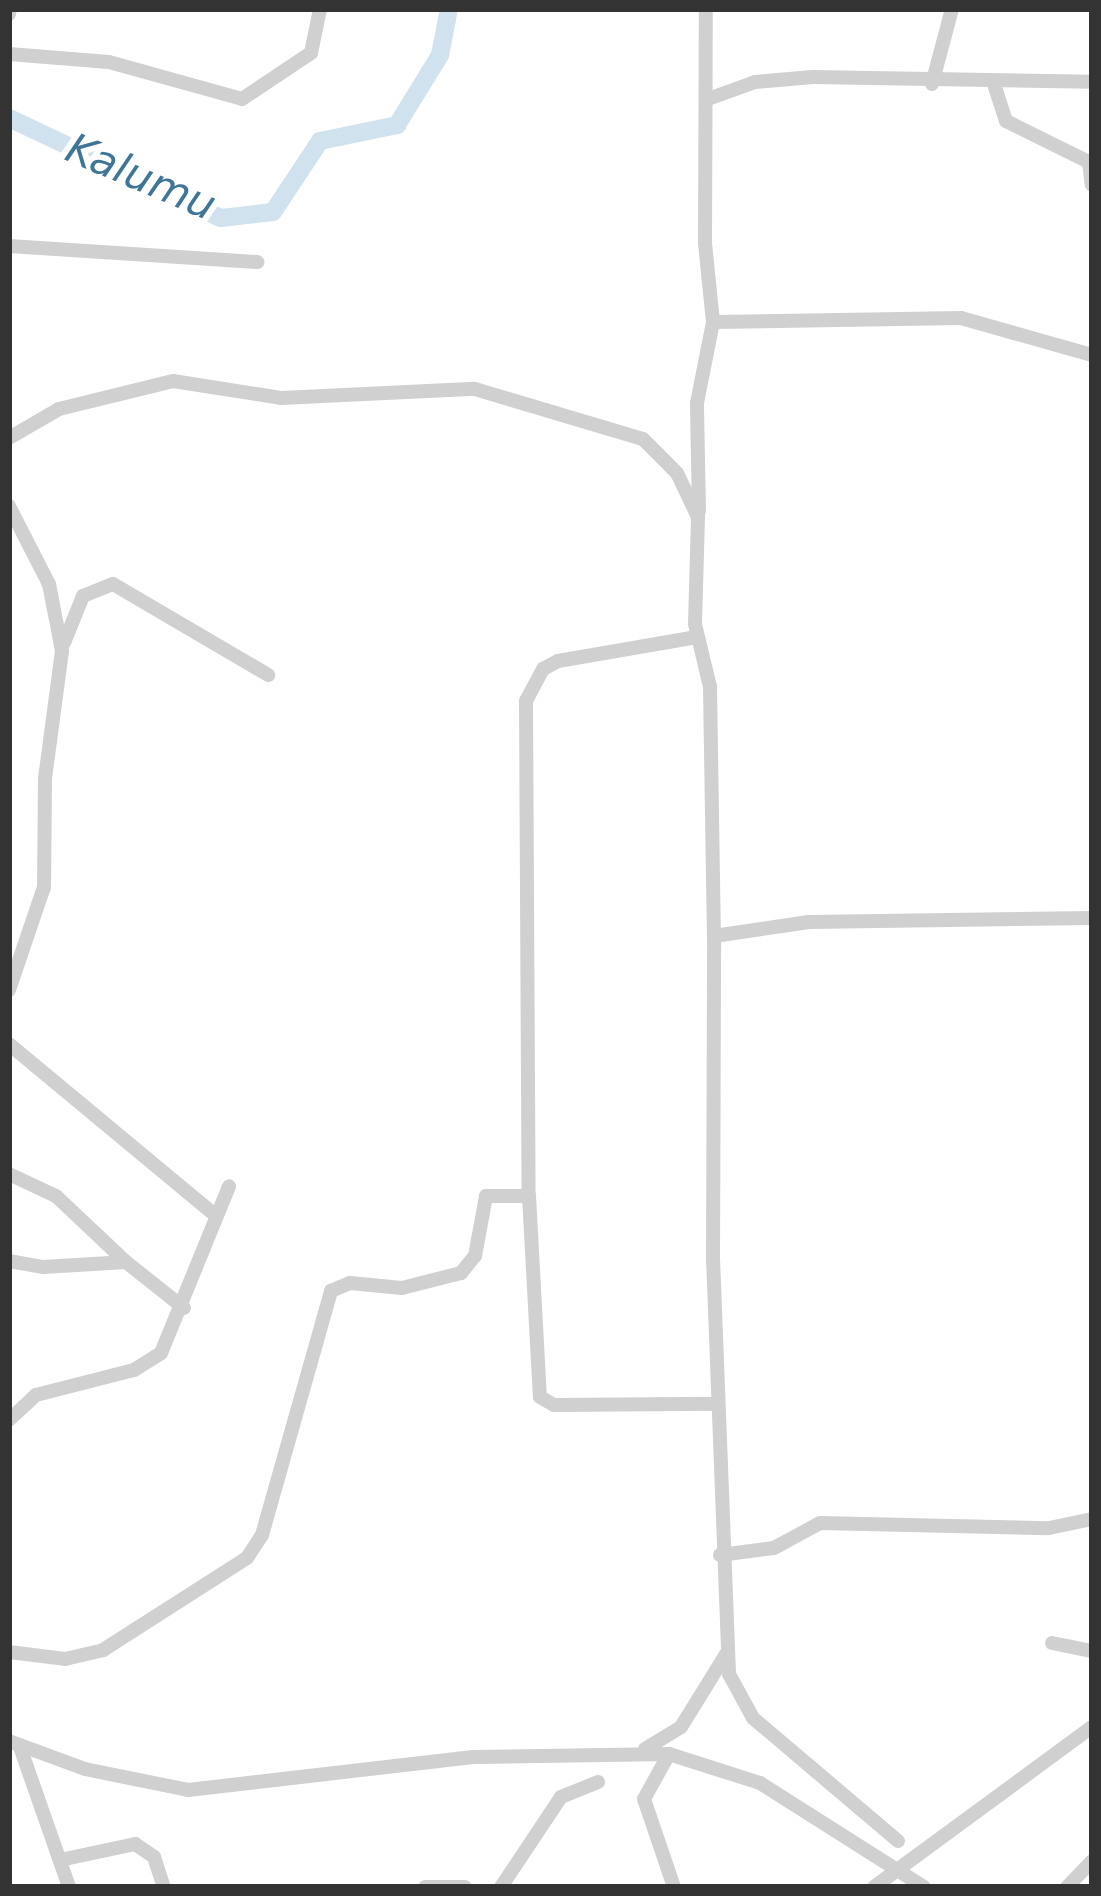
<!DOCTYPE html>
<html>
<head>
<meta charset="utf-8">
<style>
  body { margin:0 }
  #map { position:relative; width:1101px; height:1896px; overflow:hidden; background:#fff; font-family:"DejaVu Sans",sans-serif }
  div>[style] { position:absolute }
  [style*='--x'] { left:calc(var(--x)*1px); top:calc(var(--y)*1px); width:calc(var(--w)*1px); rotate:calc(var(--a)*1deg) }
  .river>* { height:18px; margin:-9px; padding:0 9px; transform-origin:9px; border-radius:9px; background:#cfe2ee }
  .minor>* { height:14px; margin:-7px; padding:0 7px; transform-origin:7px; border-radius:7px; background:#d0d0d0 }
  span { translate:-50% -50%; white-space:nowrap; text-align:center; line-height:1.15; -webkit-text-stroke:12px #fff; paint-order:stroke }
  .water-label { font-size:42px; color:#3f7597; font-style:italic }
  .frame { position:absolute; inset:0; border:12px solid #333; pointer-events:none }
</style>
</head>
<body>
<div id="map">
  <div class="river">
    <div style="--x:9;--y:118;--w:234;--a:25.3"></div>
    <div style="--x:221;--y:218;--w:52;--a:-6.6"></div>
    <div style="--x:273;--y:212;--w:85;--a:-56.5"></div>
    <div style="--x:320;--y:141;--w:79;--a:-11.7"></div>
    <div style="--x:397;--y:125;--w:82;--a:-58.4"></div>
    <div style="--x:440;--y:55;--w:47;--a:-78.9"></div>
  </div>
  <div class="minor">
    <div style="--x:9;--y:14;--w:5;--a:-79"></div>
    <div style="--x:9;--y:54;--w:100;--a:4.6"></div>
    <div style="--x:109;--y:62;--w:138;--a:15.5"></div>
    <div style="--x:242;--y:99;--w:83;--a:-33.7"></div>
    <div style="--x:311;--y:53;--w:45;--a:-78.4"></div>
    <div style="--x:993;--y:81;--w:42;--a:72"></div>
    <div style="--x:1006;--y:121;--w:93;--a:26.3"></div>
    <div style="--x:1089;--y:162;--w:23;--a:83"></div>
    <div style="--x:932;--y:84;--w:78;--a:-75.1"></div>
    <div style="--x:708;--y:99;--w:50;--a:-19.9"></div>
    <div style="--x:755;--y:82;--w:58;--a:-4.9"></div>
    <div style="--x:813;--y:77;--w:279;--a:1"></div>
    <div style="--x:9;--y:246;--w:249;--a:3.7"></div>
    <div style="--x:713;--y:322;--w:248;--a:-0.9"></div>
    <div style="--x:961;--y:318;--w:136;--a:15.8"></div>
    <div style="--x:9;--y:438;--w:58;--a:-30.1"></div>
    <div style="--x:59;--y:409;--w:117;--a:-13.8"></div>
    <div style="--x:173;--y:381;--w:109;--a:8.9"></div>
    <div style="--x:281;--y:398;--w:194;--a:-2.7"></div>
    <div style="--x:475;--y:389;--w:175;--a:16.6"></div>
    <div style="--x:643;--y:439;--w:48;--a:45"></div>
    <div style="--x:677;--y:473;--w:49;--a:64.5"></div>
    <div style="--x:698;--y:517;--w:107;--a:91.6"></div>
    <div style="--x:695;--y:624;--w:65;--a:76.6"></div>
    <div style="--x:710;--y:687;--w:249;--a:89.1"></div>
    <div style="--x:9;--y:506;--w:88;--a:62.9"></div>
    <div style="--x:49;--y:584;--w:68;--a:79"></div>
    <div style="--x:62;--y:651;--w:129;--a:97.6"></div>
    <div style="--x:45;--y:779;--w:108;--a:90.5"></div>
    <div style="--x:44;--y:887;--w:109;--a:108.8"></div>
    <div style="--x:699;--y:511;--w:108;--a:-91.1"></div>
    <div style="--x:697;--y:403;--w:83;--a:-78.8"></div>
    <div style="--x:713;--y:322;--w:79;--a:-95.8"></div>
    <div style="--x:705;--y:243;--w:234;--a:-89.8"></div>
    <div style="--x:697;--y:637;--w:141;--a:170.2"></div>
    <div style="--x:558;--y:661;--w:17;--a:152"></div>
    <div style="--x:543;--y:669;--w:36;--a:118"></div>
    <div style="--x:526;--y:701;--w:495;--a:89.7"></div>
    <div style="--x:529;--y:1196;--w:201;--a:86.9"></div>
    <div style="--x:540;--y:1397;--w:16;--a:30"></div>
    <div style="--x:554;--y:1405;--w:163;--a:-0.4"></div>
    <div style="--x:64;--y:643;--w:51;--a:-68"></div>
    <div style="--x:83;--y:596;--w:32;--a:-22"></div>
    <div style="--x:113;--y:584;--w:180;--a:30.4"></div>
    <div style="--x:9;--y:1044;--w:269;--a:39.7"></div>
    <div style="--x:9;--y:1174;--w:52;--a:25.1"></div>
    <div style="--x:56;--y:1196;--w:96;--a:43.3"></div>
    <div style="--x:9;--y:1261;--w:35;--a:10"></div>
    <div style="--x:43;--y:1267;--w:83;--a:-3.4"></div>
    <div style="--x:126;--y:1262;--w:74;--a:38.4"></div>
    <div style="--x:9;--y:1420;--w:37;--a:-43"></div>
    <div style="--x:36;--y:1395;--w:101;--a:-14.3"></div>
    <div style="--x:134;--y:1370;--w:32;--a:-32"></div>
    <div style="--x:161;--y:1353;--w:180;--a:-67.8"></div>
    <div style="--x:720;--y:1555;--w:54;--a:-7.4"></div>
    <div style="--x:774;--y:1548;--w:52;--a:-28.5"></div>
    <div style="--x:820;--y:1523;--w:229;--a:1.3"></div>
    <div style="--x:1049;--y:1528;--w:44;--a:-11.8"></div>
    <div style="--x:1052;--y:1643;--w:41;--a:11.3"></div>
    <div style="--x:9;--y:1652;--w:56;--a:7.1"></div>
    <div style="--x:65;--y:1659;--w:39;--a:-13"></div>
    <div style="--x:103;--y:1650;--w:171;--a:-32.6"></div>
    <div style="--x:247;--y:1558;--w:27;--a:-57"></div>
    <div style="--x:262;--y:1535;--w:254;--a:-74.2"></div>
    <div style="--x:331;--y:1291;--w:21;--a:-23"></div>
    <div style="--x:350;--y:1283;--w:52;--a:5.5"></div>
    <div style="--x:402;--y:1288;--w:61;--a:-14.3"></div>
    <div style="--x:461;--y:1273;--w:22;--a:-51"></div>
    <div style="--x:475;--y:1256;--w:61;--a:-79.6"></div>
    <div style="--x:486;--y:1196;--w:43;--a:0"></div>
    <div style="--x:9;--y:1741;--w:81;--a:20.2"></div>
    <div style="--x:85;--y:1769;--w:105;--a:11.5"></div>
    <div style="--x:188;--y:1790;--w:287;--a:-6.6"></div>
    <div style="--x:473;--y:1757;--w:196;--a:-0.9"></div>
    <div style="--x:669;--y:1754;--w:96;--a:17.7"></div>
    <div style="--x:760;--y:1783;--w:194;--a:32.4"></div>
    <div style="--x:20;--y:1747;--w:148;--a:70.7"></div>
    <div style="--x:645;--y:1749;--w:42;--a:-31.4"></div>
    <div style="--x:681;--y:1727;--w:86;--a:-58.3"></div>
    <div style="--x:669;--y:1754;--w:51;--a:119.1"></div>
    <div style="--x:644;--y:1799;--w:93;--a:71.2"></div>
    <div style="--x:898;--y:1841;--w:190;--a:-139.7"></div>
    <div style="--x:753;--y:1718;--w:50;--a:-118.6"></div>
    <div style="--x:729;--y:1674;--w:413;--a:-92.2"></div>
    <div style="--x:713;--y:1261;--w:325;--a:-89.8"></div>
    <div style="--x:714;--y:936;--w:96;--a:-8.4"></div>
    <div style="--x:809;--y:922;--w:283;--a:-0.8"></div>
    <div style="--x:60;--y:1860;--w:77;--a:-12"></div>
    <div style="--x:135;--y:1844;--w:23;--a:34"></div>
    <div style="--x:154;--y:1857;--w:32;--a:72"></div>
    <div style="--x:425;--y:1887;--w:40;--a:0"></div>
    <div style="--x:501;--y:1887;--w:108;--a:-56.3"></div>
    <div style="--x:561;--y:1797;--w:40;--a:-22"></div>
    <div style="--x:874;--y:1887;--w:270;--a:-36.3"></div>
    <div style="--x:1067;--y:1887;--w:36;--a:-46"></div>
  </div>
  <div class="water-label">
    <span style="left:141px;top:177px;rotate:23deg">Kalumu</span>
  </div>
  <div class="frame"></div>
</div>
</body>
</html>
